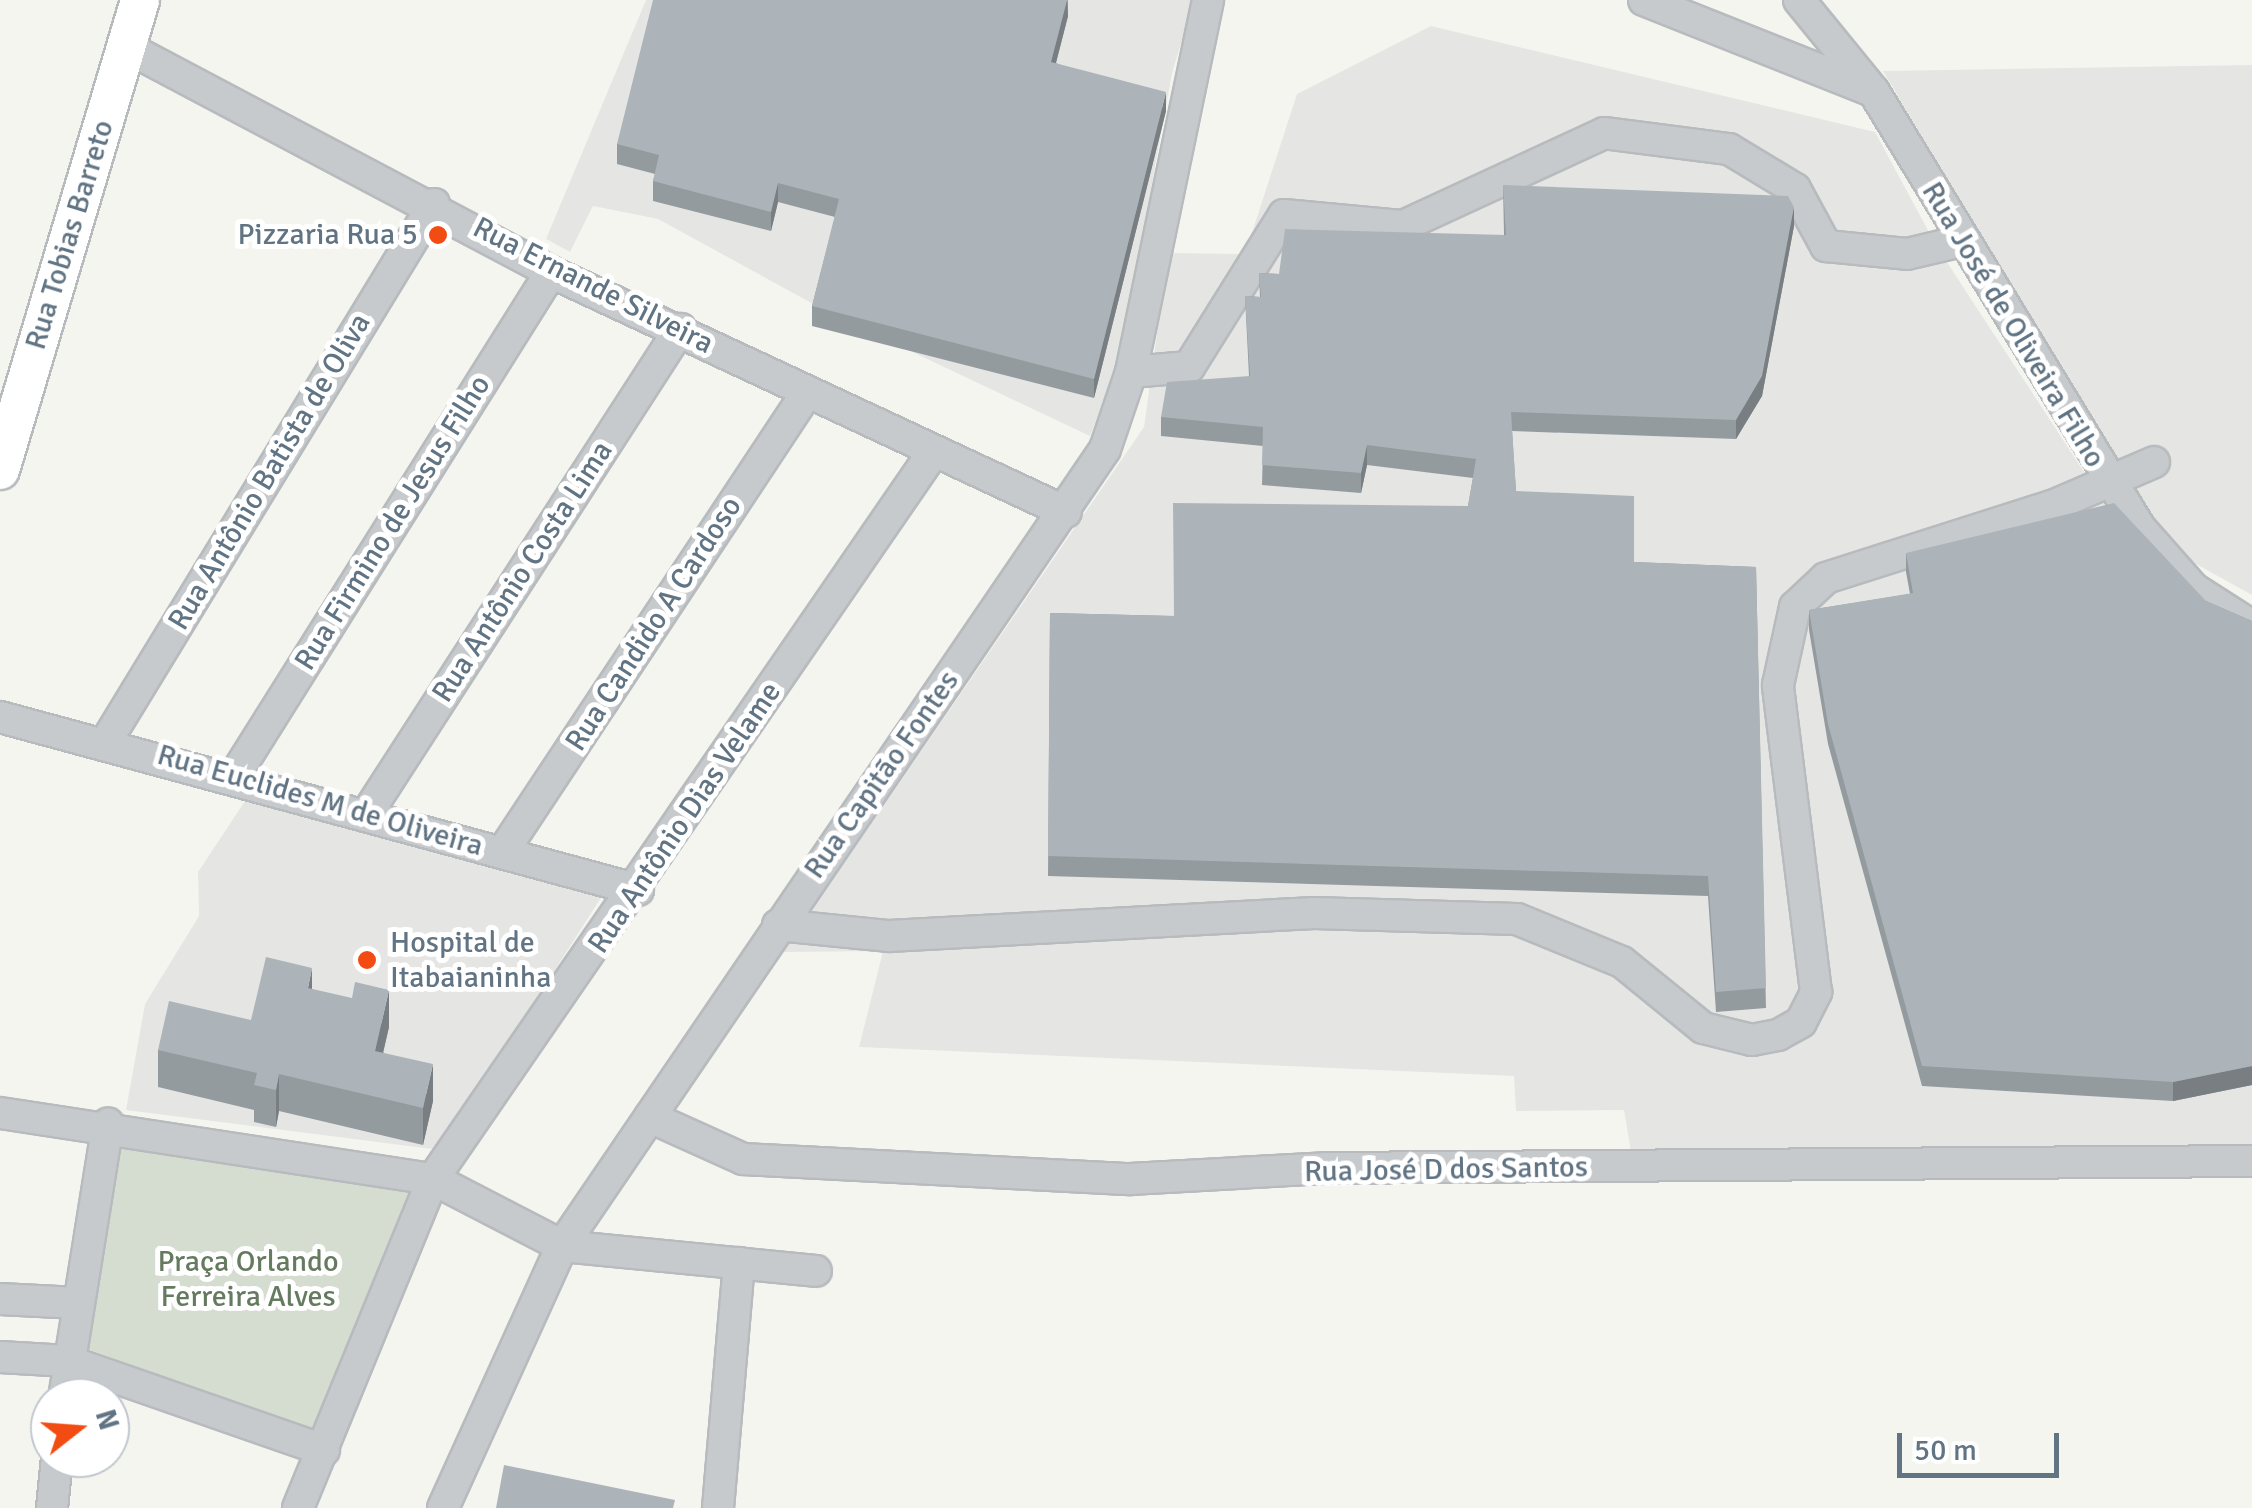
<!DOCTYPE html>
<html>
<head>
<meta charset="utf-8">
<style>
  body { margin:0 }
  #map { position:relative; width:2252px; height:1508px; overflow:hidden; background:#f5f5f0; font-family:Signika,sans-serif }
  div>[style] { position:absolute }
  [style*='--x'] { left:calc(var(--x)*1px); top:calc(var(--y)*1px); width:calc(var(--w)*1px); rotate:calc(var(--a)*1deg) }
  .built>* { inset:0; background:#e5e6e4 }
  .green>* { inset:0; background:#d5ddd1 }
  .roads { filter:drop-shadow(2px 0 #b7bbbe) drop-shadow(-2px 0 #b7bbbe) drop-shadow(0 2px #b7bbbe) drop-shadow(0 -2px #b7bbbe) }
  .minor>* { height:30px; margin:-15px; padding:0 15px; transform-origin:15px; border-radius:15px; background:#c7cacd }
  .major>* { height:38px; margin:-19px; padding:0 19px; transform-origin:19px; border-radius:19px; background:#fff }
  .wall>* { inset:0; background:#949b9f }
  .shaded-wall>* { inset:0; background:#787e82 }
  .building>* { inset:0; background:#acb4b9 }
  .dots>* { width:28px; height:28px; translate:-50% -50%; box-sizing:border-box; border:5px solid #fff; border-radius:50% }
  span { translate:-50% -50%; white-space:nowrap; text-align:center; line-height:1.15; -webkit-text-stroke:10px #fff; paint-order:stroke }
  .street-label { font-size:30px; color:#617484 }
  .poi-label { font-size:30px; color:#617484 }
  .right { translate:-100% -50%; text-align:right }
  .left { translate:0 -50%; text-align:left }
  .park-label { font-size:30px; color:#657b60 }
  .north { position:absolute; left:30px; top:1378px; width:100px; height:100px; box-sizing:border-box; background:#fff; border:2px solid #c0c7ce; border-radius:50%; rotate:73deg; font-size:28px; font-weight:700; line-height:40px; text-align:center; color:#617484 }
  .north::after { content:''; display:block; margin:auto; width:35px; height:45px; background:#f34c12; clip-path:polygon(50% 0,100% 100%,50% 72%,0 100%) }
  .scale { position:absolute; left:1897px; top:1433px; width:162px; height:45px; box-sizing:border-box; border:5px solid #617484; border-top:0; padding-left:12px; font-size:30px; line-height:35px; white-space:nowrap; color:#617484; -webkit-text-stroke:8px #fff; paint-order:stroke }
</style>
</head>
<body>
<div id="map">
  <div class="built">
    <div style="clip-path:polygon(646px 0,1194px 0,1172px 73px,1122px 350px,1090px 436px,828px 312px,658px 219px,593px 206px,570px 252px,546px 239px)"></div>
    <div style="clip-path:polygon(1431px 26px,1875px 132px,1937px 247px,2116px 521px,2252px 636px,2252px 1148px,1632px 1158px,1624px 1110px,1516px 1111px,1514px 1076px,859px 1047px,883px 951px,783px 952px,1144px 427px,1168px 253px,1245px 254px,1297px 94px)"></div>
    <div style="clip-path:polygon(2252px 65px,2252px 595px,2187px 559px,2134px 494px,1883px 71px)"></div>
    <div style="clip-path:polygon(247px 798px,604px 893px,440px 1150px,126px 1110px,145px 1004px,199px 916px,198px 872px)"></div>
  </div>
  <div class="green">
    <div style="clip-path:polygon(122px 1135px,421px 1186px,315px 1431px,82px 1347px)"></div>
  </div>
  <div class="roads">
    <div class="minor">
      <div style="--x:1644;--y:0;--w:246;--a:21.7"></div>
      <div style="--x:1799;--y:0;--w:119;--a:50.8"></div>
      <div style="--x:1874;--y:92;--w:511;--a:58.61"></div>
      <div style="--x:2140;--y:528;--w:81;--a:48.5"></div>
      <div style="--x:2194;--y:589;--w:69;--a:32.5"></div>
      <div style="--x:126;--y:47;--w:481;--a:27.9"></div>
      <div style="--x:551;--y:272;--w:568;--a:24.99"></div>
      <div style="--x:1131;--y:372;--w:58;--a:-4.9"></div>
      <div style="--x:1189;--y:367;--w:179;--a:-58"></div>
      <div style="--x:1284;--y:215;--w:120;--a:5.3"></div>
      <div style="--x:1403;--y:226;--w:221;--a:-24.8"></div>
      <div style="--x:1604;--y:133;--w:126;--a:7.3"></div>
      <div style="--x:1729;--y:149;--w:77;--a:31.2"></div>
      <div style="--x:1795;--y:189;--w:65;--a:61.5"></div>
      <div style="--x:1826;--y:246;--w:81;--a:5.6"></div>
      <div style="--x:1907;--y:254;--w:57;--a:-13.3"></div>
      <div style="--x:0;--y:717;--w:661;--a:15.17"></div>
      <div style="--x:107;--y:740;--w:628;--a:-58.61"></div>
      <div style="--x:235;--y:775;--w:594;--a:-57.86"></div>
      <div style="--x:366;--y:815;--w:579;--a:-57.13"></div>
      <div style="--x:502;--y:853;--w:551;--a:-56.48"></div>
      <div style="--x:778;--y:925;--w:112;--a:5.7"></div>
      <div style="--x:889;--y:936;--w:426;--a:-3.1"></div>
      <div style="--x:1314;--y:913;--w:203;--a:1.7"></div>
      <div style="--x:1517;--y:919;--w:113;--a:22.3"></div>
      <div style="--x:1622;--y:962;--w:104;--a:39.2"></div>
      <div style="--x:1703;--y:1028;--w:50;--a:13.8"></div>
      <div style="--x:1752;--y:1040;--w:26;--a:-11"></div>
      <div style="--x:1778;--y:1035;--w:26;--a:-29"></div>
      <div style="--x:1801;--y:1022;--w:34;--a:-63"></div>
      <div style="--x:1816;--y:992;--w:309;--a:-97.1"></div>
      <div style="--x:1778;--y:685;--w:80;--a:-77.7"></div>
      <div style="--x:1795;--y:607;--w:42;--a:-43.1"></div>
      <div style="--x:1826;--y:578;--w:237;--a:-17.7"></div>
      <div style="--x:2052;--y:506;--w:111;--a:-23.3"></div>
      <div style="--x:0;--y:1113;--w:438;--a:8.7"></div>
      <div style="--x:433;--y:1179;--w:145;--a:27.4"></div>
      <div style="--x:562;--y:1246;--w:255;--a:5.6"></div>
      <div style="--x:650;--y:1117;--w:102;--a:24.3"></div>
      <div style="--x:743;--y:1159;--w:388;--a:3"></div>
      <div style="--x:1130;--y:1179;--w:195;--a:-3.2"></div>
      <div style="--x:1325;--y:1168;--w:927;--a:-0.43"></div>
      <div style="--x:0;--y:1299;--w:78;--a:2.9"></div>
      <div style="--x:0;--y:1357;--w:68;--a:3.4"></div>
      <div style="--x:68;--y:1361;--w:271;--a:19.2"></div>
      <div style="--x:64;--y:1398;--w:278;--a:-80.9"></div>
      <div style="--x:52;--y:1508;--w:50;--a:-84.3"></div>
      <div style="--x:298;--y:1508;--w:356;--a:-67.7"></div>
      <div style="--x:433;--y:1179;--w:880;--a:-55.46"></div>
      <div style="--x:443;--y:1508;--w:288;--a:-65.6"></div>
      <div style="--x:562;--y:1246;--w:964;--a:-55.73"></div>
      <div style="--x:1105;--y:449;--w:81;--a:-71.3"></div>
      <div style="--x:1131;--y:372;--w:380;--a:-78.3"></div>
      <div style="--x:718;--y:1508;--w:246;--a:-85.1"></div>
    </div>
    <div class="major">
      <div style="--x:0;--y:470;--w:490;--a:-73.4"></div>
    </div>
  </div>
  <div class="wall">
    <div style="clip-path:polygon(1068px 0,1068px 16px,1056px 63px,1166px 111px,1094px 398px,812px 326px,812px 306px,835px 217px,778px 202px,771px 231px,653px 201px,653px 181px,655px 174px,617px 164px,617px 144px)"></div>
    <div style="clip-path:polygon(1503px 185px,1794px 226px,1762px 396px,1736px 439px,1512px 431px,1516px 491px,1634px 562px,1756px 567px,1766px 1008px,1716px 1012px,1708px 896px,1048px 876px,1050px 613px,1173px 616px,1468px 506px,1473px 478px,1367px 465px,1361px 493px,1262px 485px,1263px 446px,1161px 436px,1161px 417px,1249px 376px,1245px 296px,1260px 297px,1259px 273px,1279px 274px,1504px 235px)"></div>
    <div style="clip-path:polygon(1906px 553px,2206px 601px,2252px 621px,2252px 1085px,2173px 1101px,1922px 1086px,1828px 744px,1809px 630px,1809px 610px,1910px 594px,1906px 572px)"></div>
    <div style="clip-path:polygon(312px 989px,389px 1027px,383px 1052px,433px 1101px,423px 1145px,279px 1111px,276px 1127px,254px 1122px,254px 1110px,158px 1087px,158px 1050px,251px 1020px)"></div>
  </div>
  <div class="shaded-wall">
    <div style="clip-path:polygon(1067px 0,1068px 16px,1051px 82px,1051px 62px)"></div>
    <div style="clip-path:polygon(1166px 92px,1166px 111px,1094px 398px,1094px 379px)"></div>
    <div style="clip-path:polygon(778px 183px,778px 202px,771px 231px,771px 212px)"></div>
    <div style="clip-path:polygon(1794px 207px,1794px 226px,1762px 396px,1736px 439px,1736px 420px)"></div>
    <div style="clip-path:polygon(1367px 445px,1367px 465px,1361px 493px,1361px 473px)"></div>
    <div style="clip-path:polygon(312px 968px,312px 1005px,308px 988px)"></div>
    <div style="clip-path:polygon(389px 990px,389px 1027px,375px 1088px,375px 1051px)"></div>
    <div style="clip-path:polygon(433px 1064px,433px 1101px,423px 1145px,423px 1108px)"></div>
    <div style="clip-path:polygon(2252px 1066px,2252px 1085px,2173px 1101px,2173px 1082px)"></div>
    <div style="clip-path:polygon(279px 1074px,279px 1111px,276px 1127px,276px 1090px)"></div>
  </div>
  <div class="building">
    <div style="clip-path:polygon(653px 0,1067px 0,1051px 62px,1166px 92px,1094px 379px,812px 306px,839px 199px,778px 183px,771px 212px,653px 181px,659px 155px,617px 144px)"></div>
    <div style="clip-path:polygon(1503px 185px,1788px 196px,1794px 207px,1762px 376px,1736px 420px,1511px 412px,1516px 491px,1634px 496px,1634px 562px,1756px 567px,1766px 988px,1716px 992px,1708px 876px,1048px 856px,1050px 613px,1174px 616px,1173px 503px,1468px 506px,1476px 459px,1367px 445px,1361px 473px,1262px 465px,1263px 427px,1161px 417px,1167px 382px,1250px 376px,1245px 296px,1261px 297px,1259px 273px,1279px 274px,1285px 229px,1506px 235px)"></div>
    <div style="clip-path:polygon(2114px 503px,2206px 601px,2252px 621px,2252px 1066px,2173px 1082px,1922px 1066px,1828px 724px,1809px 610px,1913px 593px,1906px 553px)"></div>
    <div style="clip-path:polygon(266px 957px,312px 968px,308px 988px,352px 998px,355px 982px,389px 990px,375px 1051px,433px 1064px,423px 1108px,279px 1074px,276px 1090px,254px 1085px,257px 1073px,158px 1050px,169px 1001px,251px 1020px)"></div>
    <div style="clip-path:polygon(504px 1465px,675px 1500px,673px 1508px,496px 1508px)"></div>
  </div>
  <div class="dots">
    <div style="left:438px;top:235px;background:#f34c12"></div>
    <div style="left:367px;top:960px;background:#f34c12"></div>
  </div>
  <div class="street-label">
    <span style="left:70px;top:235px;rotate:-73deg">Rua Tobias Barreto</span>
    <span style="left:593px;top:286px;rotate:27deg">Rua Ernande Silveira</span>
    <span style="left:2013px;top:325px;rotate:59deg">Rua José de Oliveira Filho</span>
    <span style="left:270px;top:472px;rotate:-59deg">Rua Antônio Batista de Oliva</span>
    <span style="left:393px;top:523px;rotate:-58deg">Rua Firmino de Jesus Filho</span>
    <span style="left:523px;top:572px;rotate:-57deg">Rua Antônio Costa Lima</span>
    <span style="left:654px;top:624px;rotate:-57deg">Rua Candido A Cardoso</span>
    <span style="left:882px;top:775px;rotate:-55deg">Rua Capitão Fontes</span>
    <span style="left:320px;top:801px;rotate:16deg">Rua Euclides M de Oliveira</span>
    <span style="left:685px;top:818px;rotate:-56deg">Rua Antônio Dias Velame</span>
    <span style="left:1446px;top:1170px;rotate:-1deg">Rua José D dos Santos</span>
  </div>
  <div class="poi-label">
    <span class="right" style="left:418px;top:235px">Pizzaria Rua 5</span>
    <span class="left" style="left:390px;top:960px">Hospital de<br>Itabaianinha</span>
  </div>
  <div class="park-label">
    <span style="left:248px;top:1279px">Praça Orlando<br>Ferreira Alves</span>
  </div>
  <div class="north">N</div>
  <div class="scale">50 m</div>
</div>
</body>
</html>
